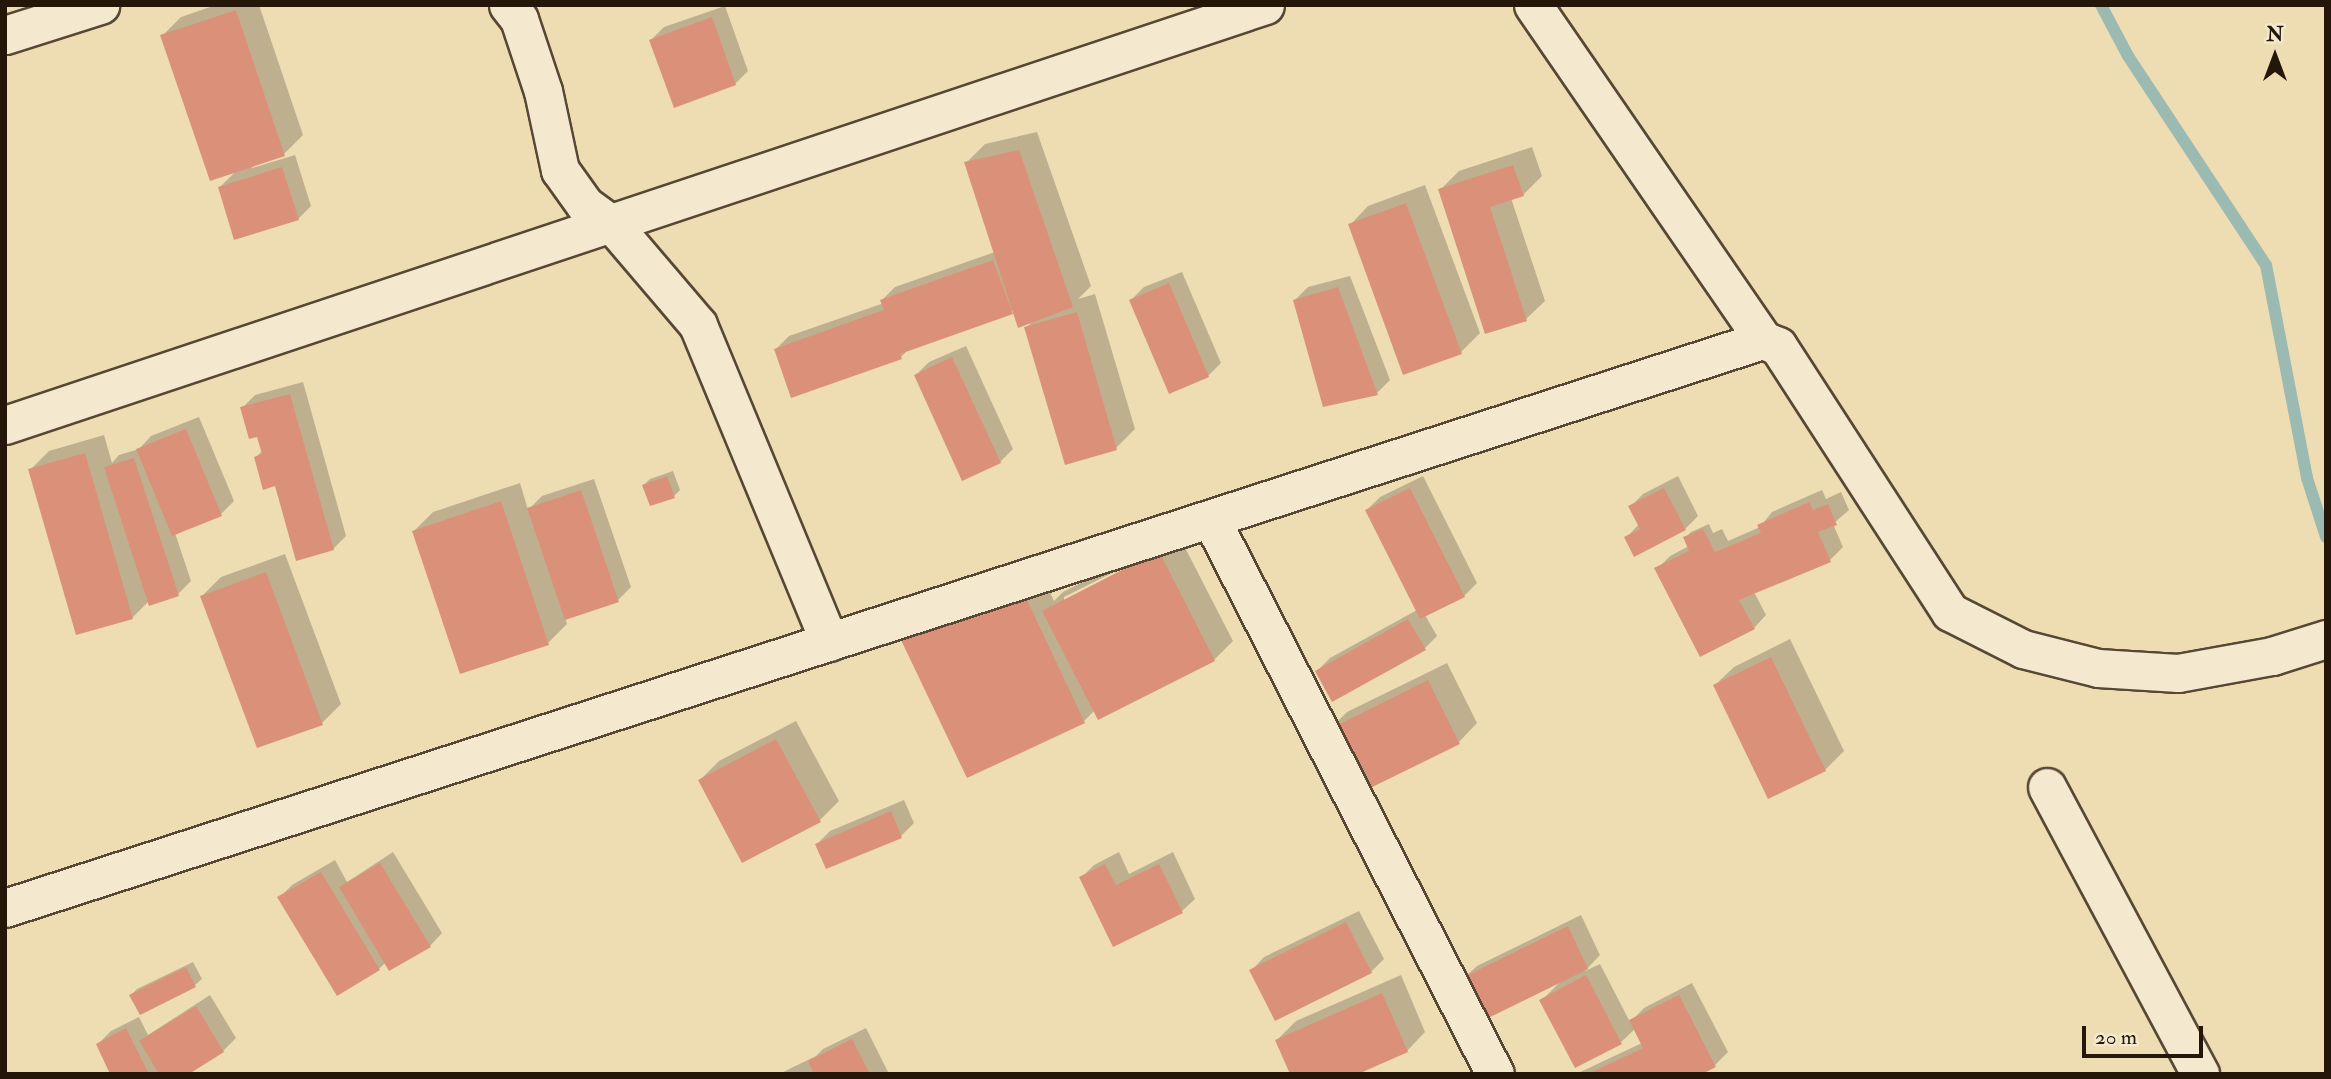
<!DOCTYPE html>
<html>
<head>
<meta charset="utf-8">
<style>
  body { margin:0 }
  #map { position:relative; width:2331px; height:1079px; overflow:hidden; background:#eedcb3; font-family:"IM FELL Double Pica",serif }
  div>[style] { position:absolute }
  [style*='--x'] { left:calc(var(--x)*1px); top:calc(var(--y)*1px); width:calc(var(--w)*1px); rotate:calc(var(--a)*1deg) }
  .shadow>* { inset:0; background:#0003 }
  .stream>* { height:12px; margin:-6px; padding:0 6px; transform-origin:6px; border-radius:6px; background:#9abab2 }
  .building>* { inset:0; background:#db9179 }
  .roads { filter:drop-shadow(2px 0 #564834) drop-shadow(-2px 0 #564834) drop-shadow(0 2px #564834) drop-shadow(0 -2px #564834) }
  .street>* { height:37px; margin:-18.5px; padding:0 18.5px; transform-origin:18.5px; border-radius:18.5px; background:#f4e8ce }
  span { translate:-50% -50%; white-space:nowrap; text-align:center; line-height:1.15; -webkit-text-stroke:5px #f4e8ce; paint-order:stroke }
  .frame { position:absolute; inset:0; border:7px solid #24170a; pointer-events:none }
  .north { position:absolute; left:2240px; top:21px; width:70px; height:70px; -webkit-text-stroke:5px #f4e8ce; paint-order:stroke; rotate:0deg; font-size:19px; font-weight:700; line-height:28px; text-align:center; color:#24170a }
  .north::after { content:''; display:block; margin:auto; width:24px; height:32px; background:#24170a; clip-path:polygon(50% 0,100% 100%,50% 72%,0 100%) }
  .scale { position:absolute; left:2082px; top:1026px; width:121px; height:32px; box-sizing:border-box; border:4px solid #24170a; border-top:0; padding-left:9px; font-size:21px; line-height:24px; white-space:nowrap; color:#24170a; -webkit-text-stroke:5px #f4e8ce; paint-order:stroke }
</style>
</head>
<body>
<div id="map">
  <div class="shadow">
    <div style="clip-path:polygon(216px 5px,259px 5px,303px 135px,284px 154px,251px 165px,252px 168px,295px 155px,311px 206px,298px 219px,220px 187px,237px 170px,162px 36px,181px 17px)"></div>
    <div style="clip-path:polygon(725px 6px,748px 71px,735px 84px,651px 40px,664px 27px)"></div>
    <div style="clip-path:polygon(1037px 132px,1091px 286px,1078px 299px,1095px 294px,1135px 429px,1116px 448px,1026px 328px,1033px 321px,1014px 310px,909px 349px,901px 357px,776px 349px,789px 336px,884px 303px,882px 300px,895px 287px,995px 252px,966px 163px,985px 144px)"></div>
    <div style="clip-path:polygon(1532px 147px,1542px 176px,1523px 195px,1511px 198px,1545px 301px,1526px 319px,1440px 190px,1459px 171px)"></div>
    <div style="clip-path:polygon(1425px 185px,1480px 333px,1461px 352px,1350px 225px,1368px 206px)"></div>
    <div style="clip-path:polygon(1182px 272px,1221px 363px,1208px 376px,1131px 300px,1144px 287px)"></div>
    <div style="clip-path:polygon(1350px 276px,1390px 380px,1377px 393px,1295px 300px,1308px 287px)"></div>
    <div style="clip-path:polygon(966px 346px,1013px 449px,1000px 462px,916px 375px,929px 362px)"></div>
    <div style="clip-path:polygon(303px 382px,346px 536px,333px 549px,256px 457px,263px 450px,258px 434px,242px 408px,255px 395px)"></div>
    <div style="clip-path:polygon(199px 417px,234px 501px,221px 514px,175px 533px,191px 581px,178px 594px,149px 601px,132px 618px,30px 470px,49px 451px,104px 435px,112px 463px,119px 455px,139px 449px,151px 436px)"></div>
    <div style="clip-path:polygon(673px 471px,680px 490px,674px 496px,644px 485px,650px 479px)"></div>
    <div style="clip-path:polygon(1423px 476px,1477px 583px,1464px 596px,1425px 615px,1437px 636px,1424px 649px,1317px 671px,1330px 658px,1417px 610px,1367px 510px,1380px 497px)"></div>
    <div style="clip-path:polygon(1678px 476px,1698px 516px,1685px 529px,1635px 554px,1626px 538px,1639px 524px,1630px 507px,1643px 494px)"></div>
    <div style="clip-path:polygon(594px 479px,631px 587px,618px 600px,565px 618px,567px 624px,548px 643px,414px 531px,433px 512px,520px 483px,528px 510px,542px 496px)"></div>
    <div style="clip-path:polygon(1822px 490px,1826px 499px,1841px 492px,1849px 510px,1833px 524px,1843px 547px,1830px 560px,1754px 592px,1766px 615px,1754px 628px,1657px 569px,1670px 556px,1689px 546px,1685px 538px,1691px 532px,1709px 524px,1713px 533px,1722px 529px,1728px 541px,1760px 527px,1772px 512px)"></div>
    <div style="clip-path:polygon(evenodd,1178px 534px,1233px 641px,1214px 660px,1095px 710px,1084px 721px,903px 638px,1038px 565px,1054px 601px,1063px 592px,1178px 534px,1166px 546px,1167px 549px,1064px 601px,1064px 597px,1166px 546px)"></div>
    <div style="clip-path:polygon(285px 554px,341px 704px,322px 723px,202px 596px,221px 577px)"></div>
    <div style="clip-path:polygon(1790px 639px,1844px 751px,1825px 770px,1715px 685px,1734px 667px)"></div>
    <div style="clip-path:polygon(1447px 663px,1477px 723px,1459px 742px,1328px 731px,1347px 712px)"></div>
    <div style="clip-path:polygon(796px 721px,839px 801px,820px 820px,700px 780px,719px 761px)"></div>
    <div style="clip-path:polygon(904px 800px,914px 823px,901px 836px,817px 844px,830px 831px)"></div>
    <div style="clip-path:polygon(393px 852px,442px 933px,430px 946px,386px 962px,379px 969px,279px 898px,292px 885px,335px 860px,347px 882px)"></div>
    <div style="clip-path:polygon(1119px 852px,1129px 874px,1173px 852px,1195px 899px,1182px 911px,1114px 945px,1081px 878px,1094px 865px)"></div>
    <div style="clip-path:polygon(1359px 911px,1384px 959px,1371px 972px,1252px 970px,1264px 957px)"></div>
    <div style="clip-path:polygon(1581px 915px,1600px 955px,1585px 971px,1600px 964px,1630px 1022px,1644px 1008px,1692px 983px,1728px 1052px,1715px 1065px,1697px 1074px,1576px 1074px,1642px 1043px,1635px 1029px,1621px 1042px,1576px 1066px,1541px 1001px,1560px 982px,1464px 978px,1477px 966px)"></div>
    <div style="clip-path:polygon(193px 962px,202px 979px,195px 985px,140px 1013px,131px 995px,137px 989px)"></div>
    <div style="clip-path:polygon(1401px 975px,1425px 1032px,1407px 1051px,1277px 1040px,1296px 1021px)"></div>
    <div style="clip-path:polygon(210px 995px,236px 1038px,223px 1051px,185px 1074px,112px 1074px,98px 1044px,111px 1031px,139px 1017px,148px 1035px)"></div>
    <div style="clip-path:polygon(866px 1028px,889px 1074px,779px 1074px,816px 1056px,823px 1049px)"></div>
  </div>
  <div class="stream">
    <div style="--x:2101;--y:5;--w:58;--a:62.1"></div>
    <div style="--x:2128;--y:56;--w:250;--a:56.6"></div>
    <div style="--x:2266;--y:265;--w:217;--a:79.1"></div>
    <div style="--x:2307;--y:478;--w:62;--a:72.1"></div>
  </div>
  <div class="building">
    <div style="clip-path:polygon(236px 10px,285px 156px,210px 181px,160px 35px)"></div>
    <div style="clip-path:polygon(712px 17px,736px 85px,674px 108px,649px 40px)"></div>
    <div style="clip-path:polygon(1019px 150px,1073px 307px,1018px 328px,964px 162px)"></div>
    <div style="clip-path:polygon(1513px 165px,1524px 196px,1490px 207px,1527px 321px,1485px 334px,1438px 189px)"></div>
    <div style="clip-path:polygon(282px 167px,299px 220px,234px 240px,218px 187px)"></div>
    <div style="clip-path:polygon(1406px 203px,1462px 354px,1403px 375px,1348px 224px)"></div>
    <div style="clip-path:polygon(993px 260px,1013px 314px,900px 354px,902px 359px,791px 398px,774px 349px,884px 310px,880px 300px)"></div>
    <div style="clip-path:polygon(1169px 283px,1209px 377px,1169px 394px,1129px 300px)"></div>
    <div style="clip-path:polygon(1338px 287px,1378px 395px,1323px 407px,1293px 300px)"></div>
    <div style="clip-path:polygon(1077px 312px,1117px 450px,1065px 465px,1024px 327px)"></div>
    <div style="clip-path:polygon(952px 357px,1001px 463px,962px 481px,914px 375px)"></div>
    <div style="clip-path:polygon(290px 394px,334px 550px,296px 561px,275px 486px,263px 490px,254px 457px,262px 454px,257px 437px,249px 439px,240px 407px)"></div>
    <div style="clip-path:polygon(186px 429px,222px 516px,172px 536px,136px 449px)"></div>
    <div style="clip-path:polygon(85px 453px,133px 619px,76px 635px,28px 469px)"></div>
    <div style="clip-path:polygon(134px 458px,179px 596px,149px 606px,104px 467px)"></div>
    <div style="clip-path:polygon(667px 476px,675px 498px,650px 506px,642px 485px)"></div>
    <div style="clip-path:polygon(1410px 488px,1465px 597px,1420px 619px,1365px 510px)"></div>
    <div style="clip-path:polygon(1664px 488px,1686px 530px,1634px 557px,1624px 537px,1640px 529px,1628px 506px)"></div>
    <div style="clip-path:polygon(581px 490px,619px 602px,565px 620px,527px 508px)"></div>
    <div style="clip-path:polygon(501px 501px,549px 645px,460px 674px,412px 531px)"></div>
    <div style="clip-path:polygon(1809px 502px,1813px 510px,1828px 504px,1837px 525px,1818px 532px,1831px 562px,1739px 600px,1755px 629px,1700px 657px,1654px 568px,1689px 551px,1683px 537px,1703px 529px,1715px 552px,1761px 533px,1757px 525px)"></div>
    <div style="clip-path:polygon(1159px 551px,1215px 661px,1098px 720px,1042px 611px)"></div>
    <div style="clip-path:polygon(266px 572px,323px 725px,257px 748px,200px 596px)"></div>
    <div style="clip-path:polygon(1019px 583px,1085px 723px,967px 778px,900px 638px)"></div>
    <div style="clip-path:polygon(1408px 619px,1426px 650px,1332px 702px,1315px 671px)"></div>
    <div style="clip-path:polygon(1771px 657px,1826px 771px,1768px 799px,1713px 685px)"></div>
    <div style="clip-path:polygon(1428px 680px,1460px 744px,1358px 794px,1326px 731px)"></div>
    <div style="clip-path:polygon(776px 739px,821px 822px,742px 863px,698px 780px)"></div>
    <div style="clip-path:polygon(891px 811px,902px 838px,826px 869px,815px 844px)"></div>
    <div style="clip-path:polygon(380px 863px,431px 947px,389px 971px,339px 887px)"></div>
    <div style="clip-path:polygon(1105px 864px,1116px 885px,1159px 864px,1183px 913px,1113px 947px,1079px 877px)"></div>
    <div style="clip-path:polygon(321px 872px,380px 970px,337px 996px,277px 897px)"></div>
    <div style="clip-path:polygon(1346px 922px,1372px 973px,1275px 1021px,1249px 970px)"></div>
    <div style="clip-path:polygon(1568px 926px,1588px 969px,1482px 1021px,1462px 978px)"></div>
    <div style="clip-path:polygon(186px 967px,196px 987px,140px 1015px,129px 995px)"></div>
    <div style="clip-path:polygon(1586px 975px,1622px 1044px,1575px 1068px,1539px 1000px)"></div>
    <div style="clip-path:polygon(1382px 993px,1408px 1052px,1358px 1074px,1290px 1074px,1275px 1040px)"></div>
    <div style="clip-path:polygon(1679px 995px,1716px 1067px,1702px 1074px,1588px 1074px,1643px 1048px,1629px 1020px)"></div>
    <div style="clip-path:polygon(196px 1006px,224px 1052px,189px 1074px,159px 1074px,139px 1041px)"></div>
    <div style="clip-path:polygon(126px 1028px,149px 1074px,110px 1074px,96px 1044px)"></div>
    <div style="clip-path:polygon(852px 1039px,870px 1074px,814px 1074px,808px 1061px)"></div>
  </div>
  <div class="roads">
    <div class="street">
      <div style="--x:508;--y:5;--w:18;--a:52"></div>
      <div style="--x:519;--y:19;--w:76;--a:71.6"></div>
      <div style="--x:543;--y:91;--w:81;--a:77.9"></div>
      <div style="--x:560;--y:170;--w:43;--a:54.5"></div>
      <div style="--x:585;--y:205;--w:34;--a:36"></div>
      <div style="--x:613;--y:225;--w:131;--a:49.6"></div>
      <div style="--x:698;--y:325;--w:343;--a:67.5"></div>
      <div style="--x:1533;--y:5;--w:406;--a:55.5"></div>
      <div style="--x:1763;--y:340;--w:16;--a:22"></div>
      <div style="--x:1778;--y:346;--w:317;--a:57.1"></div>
      <div style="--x:1950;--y:612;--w:82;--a:26.9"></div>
      <div style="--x:2023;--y:649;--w:77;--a:14.2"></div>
      <div style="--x:2098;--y:668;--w:80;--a:3.6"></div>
      <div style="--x:2178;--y:673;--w:96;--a:-10.3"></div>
      <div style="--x:2272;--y:656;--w:57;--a:-17.5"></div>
      <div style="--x:5;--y:35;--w:100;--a:-17.5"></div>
      <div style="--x:5;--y:425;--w:1328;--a:-18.43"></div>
      <div style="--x:1211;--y:519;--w:623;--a:62.9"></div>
      <div style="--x:2047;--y:787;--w:325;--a:61.9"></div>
      <div style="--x:5;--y:908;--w:1847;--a:-17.91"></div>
    </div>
  </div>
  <div class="frame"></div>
  <div class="north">N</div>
  <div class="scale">20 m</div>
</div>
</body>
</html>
